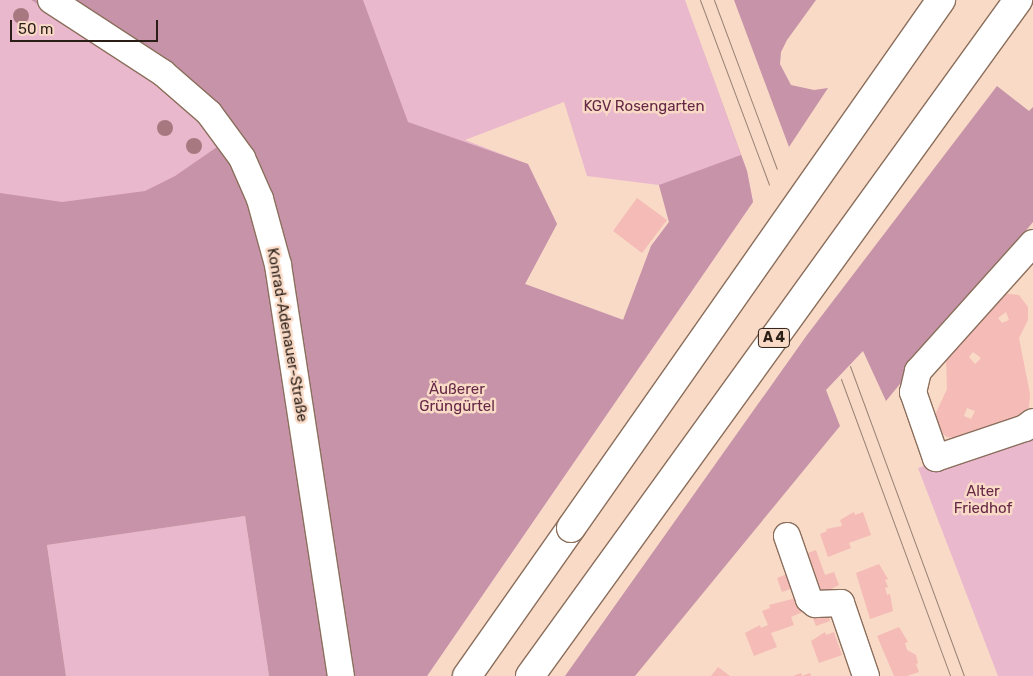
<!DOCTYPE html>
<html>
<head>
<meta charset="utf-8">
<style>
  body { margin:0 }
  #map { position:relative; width:1033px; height:676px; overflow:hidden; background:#f9dac6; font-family:Rubik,sans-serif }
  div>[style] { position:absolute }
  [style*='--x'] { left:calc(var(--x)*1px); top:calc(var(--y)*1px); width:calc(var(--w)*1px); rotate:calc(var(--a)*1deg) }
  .green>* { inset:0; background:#eab8cc }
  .forest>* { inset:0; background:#c693a8 }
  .building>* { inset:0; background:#f4bbb7 }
  .roads { filter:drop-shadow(1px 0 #8b6f5d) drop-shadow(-1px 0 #8b6f5d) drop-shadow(0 1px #8b6f5d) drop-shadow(0 -1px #8b6f5d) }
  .minor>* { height:26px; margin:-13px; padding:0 13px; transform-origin:13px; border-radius:13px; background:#fff }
  .highway>* { height:28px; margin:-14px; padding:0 14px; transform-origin:14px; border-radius:14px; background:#fff }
  .tram>* { height:1px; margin:-0.5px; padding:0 0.5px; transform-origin:0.5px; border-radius:0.5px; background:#998375 }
  .bridges { filter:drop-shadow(1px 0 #8b6f5d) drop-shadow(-1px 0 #8b6f5d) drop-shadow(0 1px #8b6f5d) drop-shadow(0 -1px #8b6f5d) }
  .highway-bridge>* { height:28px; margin:-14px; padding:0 14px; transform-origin:14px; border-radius:14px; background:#fff }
  .trees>* { width:16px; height:16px; margin:-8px; border-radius:50%; background:#a87880 }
  span { translate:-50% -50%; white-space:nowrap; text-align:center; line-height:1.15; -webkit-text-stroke:5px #f9dac6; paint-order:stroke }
  .shield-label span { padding:1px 4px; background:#f9dac6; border:1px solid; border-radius:4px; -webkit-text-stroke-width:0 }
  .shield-label { font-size:14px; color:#2a1e17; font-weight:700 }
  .park-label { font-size:15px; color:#662846 }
  .street-label { font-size:15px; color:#2a1e17 }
  .scale { position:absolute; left:10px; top:20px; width:148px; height:22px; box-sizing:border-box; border:2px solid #2a1e17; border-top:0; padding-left:6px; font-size:15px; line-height:18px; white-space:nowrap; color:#2a1e17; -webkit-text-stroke:4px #f9dac6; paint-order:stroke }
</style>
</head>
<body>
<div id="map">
  <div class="green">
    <div style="clip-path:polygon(0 0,31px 0,117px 53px,193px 115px,211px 137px,217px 147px,264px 472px,3px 519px,0 676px)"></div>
    <div style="clip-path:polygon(evenodd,79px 0,685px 0,747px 171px,753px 202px,427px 676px,292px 215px,79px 0,564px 102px,587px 176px,659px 185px,669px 222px,651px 246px,624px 320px,525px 284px,557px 224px,528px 164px,465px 140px,564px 102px)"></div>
    <div style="clip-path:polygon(1033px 430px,1033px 676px,998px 676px,918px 468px)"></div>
    <div style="clip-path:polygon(245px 516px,269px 676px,66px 676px,47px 545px)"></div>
  </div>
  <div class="forest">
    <div style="clip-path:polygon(31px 0,363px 0,408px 122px,528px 164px,557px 224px,525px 284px,623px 320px,651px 246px,669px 222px,659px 185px,741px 155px,685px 0,747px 171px,753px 202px,427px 676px,269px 676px,245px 516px,47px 545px,66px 676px,0 676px,0 193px,62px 202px,145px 191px,175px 176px,217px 147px,193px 115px,166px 91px,117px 53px)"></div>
    <div style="clip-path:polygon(734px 0,816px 0,787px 40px,781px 52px,780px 64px,791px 85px,814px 90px,828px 88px,789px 147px)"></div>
    <div style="clip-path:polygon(997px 86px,1029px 111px,1033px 107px,1033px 222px,886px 401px,863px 351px,826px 390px,840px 426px,635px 676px,565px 676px,807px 335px)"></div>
  </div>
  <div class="building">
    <div style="clip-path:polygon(637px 198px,667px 220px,642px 253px,613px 231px)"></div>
    <div style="clip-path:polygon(evenodd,1002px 293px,1019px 295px,1028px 307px,1028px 320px,1019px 338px,1030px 394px,1029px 407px,1022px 415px,955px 438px,947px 437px,940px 432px,934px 417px,947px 389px,946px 357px,1002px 293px,1006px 312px,1009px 320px,1002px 323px,998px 318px,1006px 312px,1002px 293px,973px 352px,981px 358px,975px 364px,969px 357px,973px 352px,1002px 293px,967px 408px,975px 411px,971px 419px,964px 416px,967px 408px)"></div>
    <div style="clip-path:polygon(854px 512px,855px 515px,863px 512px,871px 535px,849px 543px,851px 548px,828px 557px,820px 534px,827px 531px,826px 529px,842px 526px,840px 520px)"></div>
    <div style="clip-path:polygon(816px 550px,825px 575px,834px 572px,839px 585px,817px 596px,802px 555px)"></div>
    <div style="clip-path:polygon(879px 564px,888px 579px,885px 580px,888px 587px,885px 588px,887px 595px,890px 594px,893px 611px,870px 619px,856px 573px)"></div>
    <div style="clip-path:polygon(790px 573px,796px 587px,782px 592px,777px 578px)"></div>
    <div style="clip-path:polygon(800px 597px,805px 611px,791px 617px,794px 625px,771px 633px,777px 647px,754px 656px,745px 633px,760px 625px,761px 628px,768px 625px,762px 611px,770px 608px,769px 605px)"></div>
    <div style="clip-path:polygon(827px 613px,830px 621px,816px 626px,813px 618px)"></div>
    <div style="clip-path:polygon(899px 627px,908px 642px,905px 643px,907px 650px,916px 655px,918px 663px,916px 664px,919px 672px,907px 676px,894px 676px,877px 636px)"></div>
    <div style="clip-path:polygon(825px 632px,826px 635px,834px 632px,842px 655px,819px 663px,811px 641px)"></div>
    <div style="clip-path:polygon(718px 667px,730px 676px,711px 676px)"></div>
    <div style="clip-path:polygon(801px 673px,802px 676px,810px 673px,811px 676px,793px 676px)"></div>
  </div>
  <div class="roads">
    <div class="minor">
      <div style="--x:51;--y:0;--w:134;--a:33.1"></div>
      <div style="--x:163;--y:73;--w:61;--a:41"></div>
      <div style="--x:209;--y:113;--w:56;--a:53.7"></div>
      <div style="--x:242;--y:158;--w:45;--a:66.3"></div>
      <div style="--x:260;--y:199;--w:68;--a:74.7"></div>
      <div style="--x:278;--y:265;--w:416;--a:81.3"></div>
      <div style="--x:1033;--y:243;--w:172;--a:131.9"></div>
      <div style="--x:918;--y:371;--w:22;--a:103"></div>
      <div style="--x:913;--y:392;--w:70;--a:70.8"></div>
      <div style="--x:936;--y:458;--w:94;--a:-18.6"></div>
      <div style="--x:1025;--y:428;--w:10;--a:-37"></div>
      <div style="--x:787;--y:536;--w:67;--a:70.8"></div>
      <div style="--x:809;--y:599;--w:8;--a:40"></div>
      <div style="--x:815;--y:604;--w:26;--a:-2"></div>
      <div style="--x:841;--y:603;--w:77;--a:71.1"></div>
    </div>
    <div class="highway">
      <div style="--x:467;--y:676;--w:181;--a:-54.9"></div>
    </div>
  </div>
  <div class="tram">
    <div style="--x:700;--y:0;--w:197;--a:69.5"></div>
    <div style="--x:714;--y:0;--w:180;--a:69.6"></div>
    <div style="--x:850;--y:366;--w:330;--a:69.8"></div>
    <div style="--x:841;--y:379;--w:316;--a:69.8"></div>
  </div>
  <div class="bridges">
    <div class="highway-bridge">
      <div style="--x:571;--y:528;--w:645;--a:-54.98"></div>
      <div style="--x:530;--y:676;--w:834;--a:-54.17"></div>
    </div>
  </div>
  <div class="trees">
    <div style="left:21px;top:16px"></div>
    <div style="left:165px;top:128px"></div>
    <div style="left:194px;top:146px"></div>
  </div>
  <div class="shield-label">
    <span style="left:774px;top:338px">A 4</span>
  </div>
  <div class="park-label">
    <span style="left:644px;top:107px">KGV Rosengarten</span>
    <span style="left:457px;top:398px">Äußerer<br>Grüngürtel</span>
    <span style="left:983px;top:500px">Alter<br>Friedhof</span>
  </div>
  <div class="street-label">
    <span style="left:287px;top:335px;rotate:80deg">Konrad-Adenauer-Straße</span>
  </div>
  <div class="scale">50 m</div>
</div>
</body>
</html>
